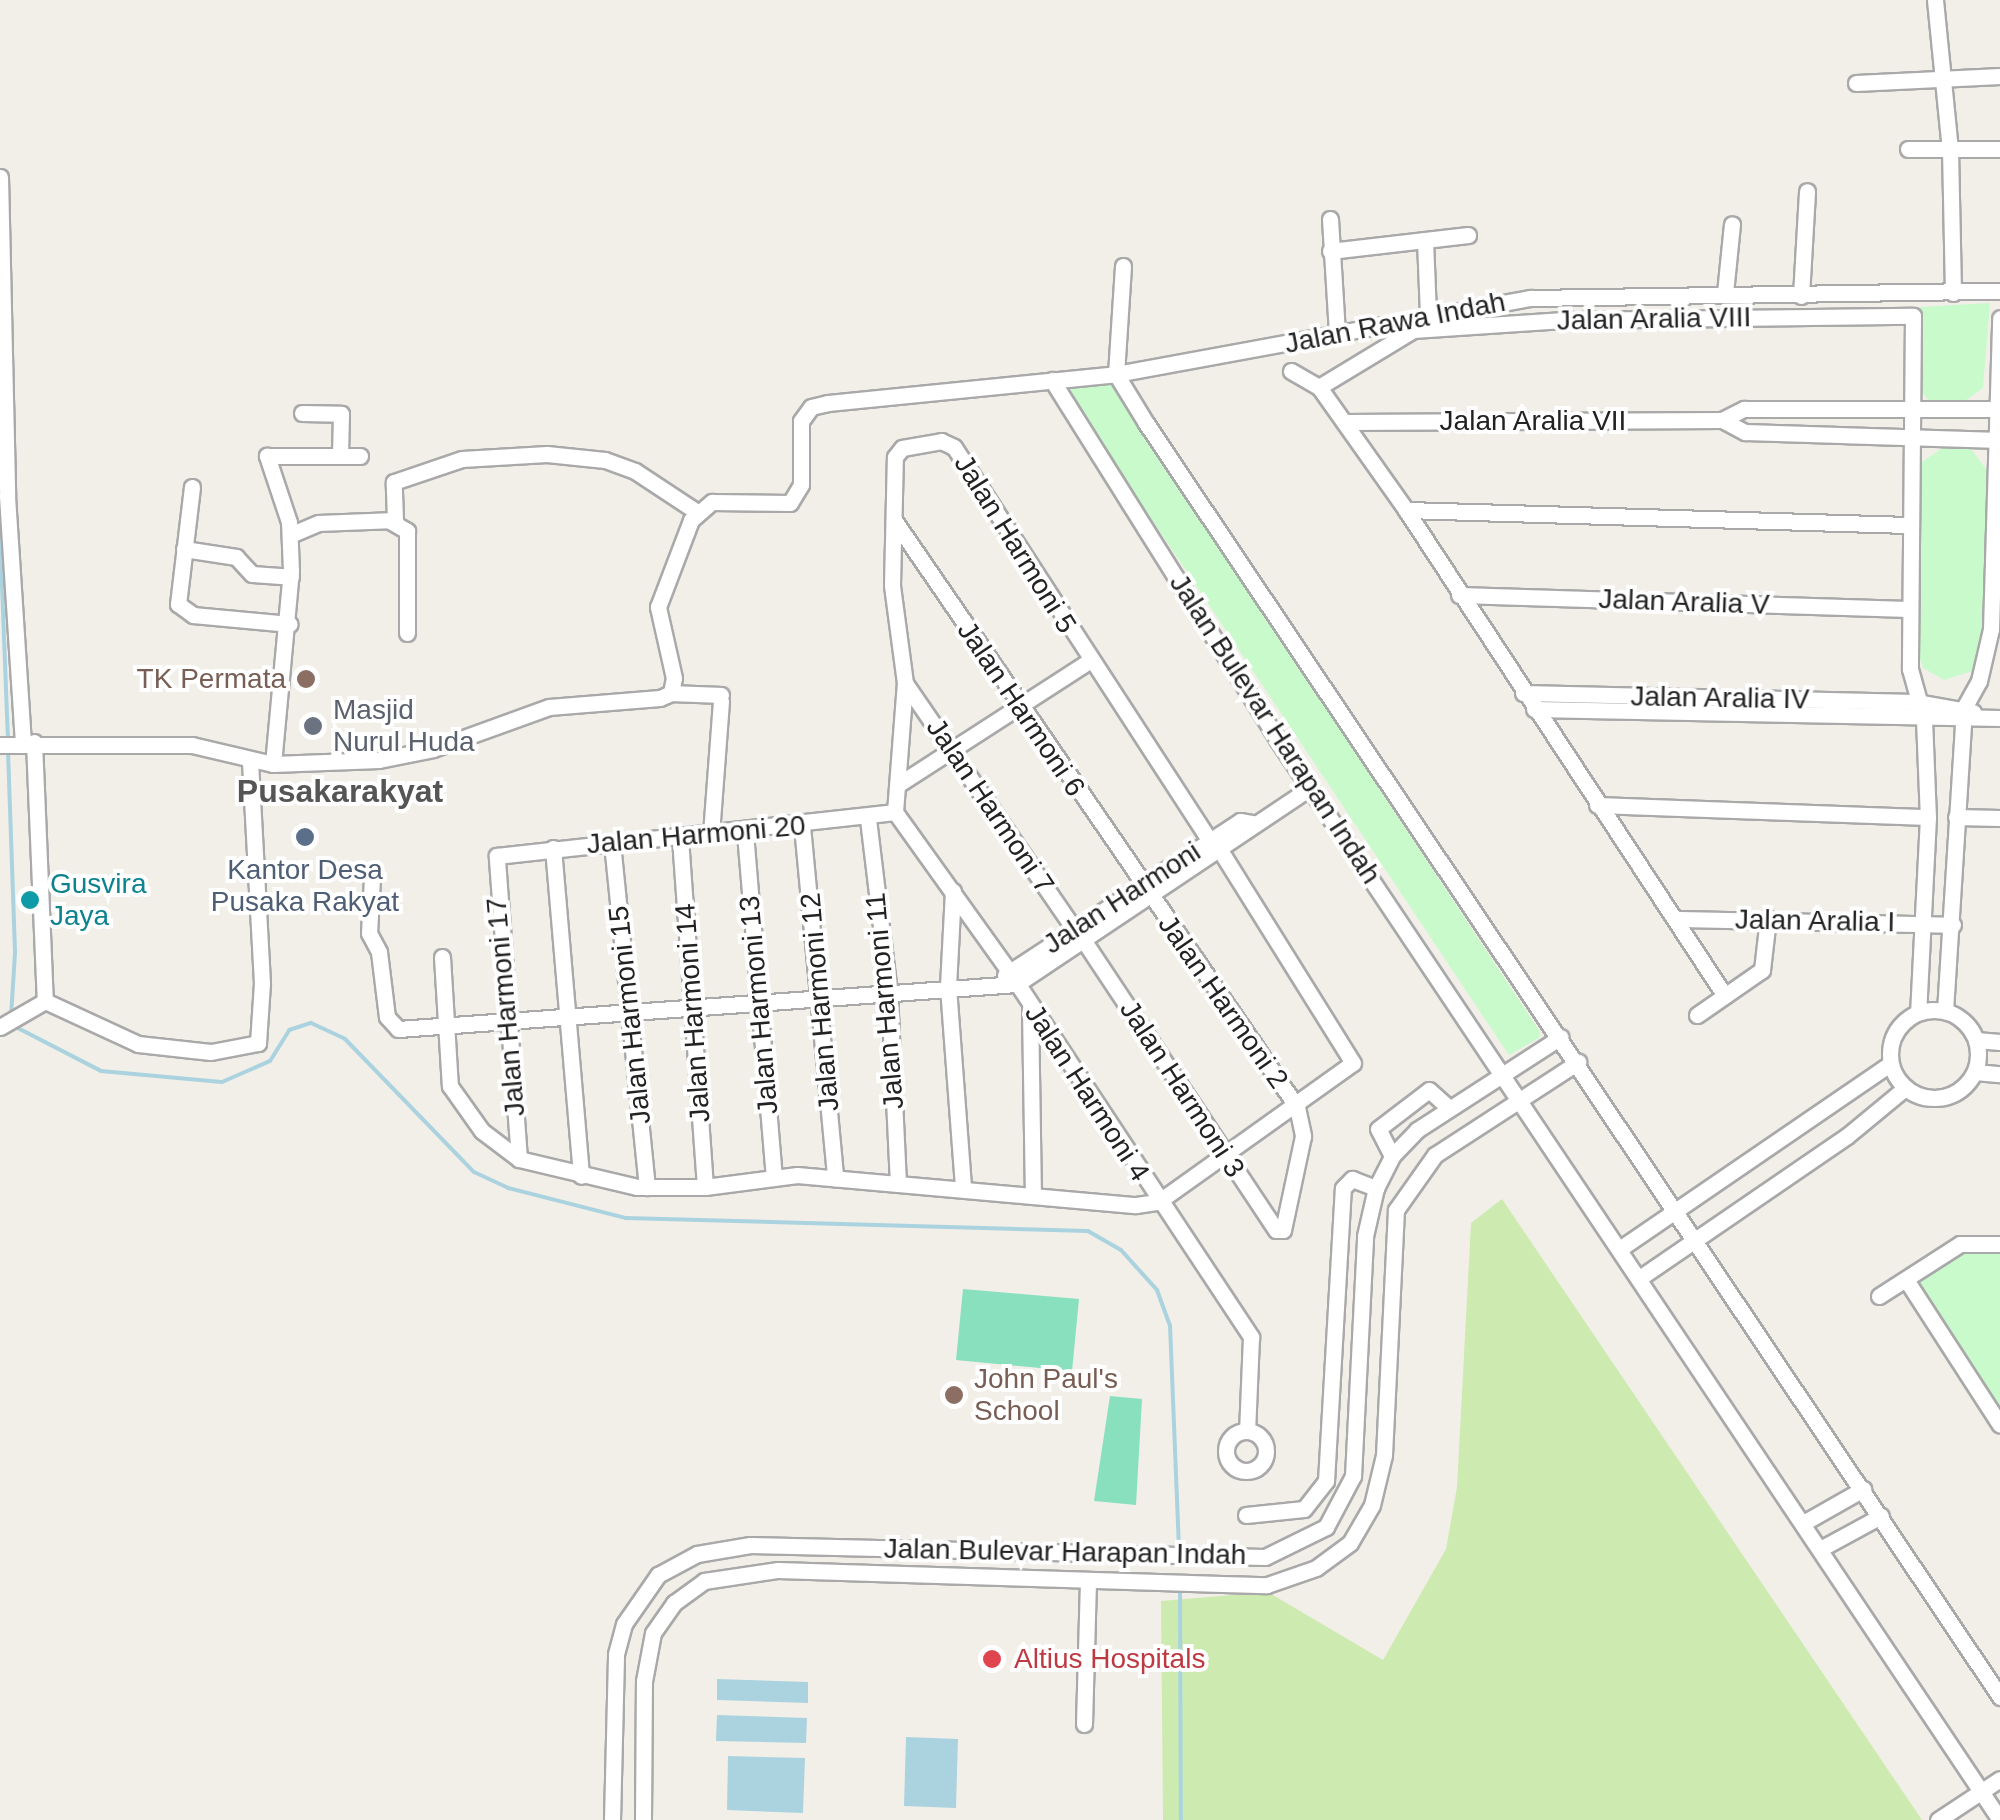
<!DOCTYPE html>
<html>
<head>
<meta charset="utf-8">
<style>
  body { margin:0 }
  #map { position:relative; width:2000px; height:1820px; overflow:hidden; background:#f2efe9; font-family:Arial,sans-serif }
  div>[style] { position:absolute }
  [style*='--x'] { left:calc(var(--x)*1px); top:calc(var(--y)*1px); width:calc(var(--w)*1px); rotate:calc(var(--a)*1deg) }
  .grass>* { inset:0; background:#cdebb0 }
  .park>* { inset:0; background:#c8facc }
  .pitch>* { inset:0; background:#88e0be }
  .water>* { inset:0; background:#aad3df }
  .stream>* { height:4px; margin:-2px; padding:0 2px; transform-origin:2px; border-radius:2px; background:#aad3df }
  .roads { filter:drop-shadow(2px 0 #a9a9a9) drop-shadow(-2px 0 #a9a9a9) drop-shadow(0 2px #a9a9a9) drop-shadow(0 -2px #a9a9a9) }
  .minor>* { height:15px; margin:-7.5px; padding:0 7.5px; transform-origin:7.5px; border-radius:7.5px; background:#fff }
  .minor>.ring { margin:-7.5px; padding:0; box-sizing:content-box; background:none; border:15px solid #fff; border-radius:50% }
  .dots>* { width:28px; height:28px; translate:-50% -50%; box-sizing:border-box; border:5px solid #fff; border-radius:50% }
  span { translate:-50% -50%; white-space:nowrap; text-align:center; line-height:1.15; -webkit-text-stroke:8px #fff; paint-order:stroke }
  .street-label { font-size:28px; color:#222 }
  .education-label { font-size:28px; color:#785e54 }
  .right { translate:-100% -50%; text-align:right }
  .left { translate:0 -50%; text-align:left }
  .worship-label { font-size:28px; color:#5b616d }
  .service-label { font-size:28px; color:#4e5e75 }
  .culture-label { font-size:28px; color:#0d838f }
  .health-label { font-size:28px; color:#be3a42 }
  .quarter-label { font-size:32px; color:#555; font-weight:700 }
</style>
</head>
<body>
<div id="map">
  <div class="grass">
    <div style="clip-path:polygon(1502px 1199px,1922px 1820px,1163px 1820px,1161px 1601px,1268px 1592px,1383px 1660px,1446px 1549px,1457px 1487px,1471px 1223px)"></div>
  </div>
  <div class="park">
    <div style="clip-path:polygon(1990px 303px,1983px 388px,1962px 403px,1930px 403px,1920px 389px,1920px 307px)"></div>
    <div style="clip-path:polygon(1108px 379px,1540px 1032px,1539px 1038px,1509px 1055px,1067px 392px,1071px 384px)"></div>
    <div style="clip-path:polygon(1950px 443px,1971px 449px,1989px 473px,1987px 644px,1976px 670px,1944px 680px,1923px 668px,1917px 650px,1914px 467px)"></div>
    <div style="clip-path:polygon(1962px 1252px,2000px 1254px,2000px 1414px,1916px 1281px)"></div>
  </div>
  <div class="pitch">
    <div style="clip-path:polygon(963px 1289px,1079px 1299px,1072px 1371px,956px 1360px)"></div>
    <div style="clip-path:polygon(1110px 1396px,1142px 1399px,1136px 1505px,1094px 1501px)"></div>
  </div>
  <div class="water">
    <div style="clip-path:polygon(717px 1679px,808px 1682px,808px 1703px,717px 1700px)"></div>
    <div style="clip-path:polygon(717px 1715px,807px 1718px,806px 1743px,716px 1741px)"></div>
    <div style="clip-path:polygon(906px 1737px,958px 1739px,956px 1808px,904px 1806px)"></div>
    <div style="clip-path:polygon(728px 1756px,805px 1758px,803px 1813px,727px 1810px)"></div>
  </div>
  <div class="stream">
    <div style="--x:0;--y:533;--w:209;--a:87.8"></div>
    <div style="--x:8;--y:751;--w:202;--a:88"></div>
    <div style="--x:15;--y:953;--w:63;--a:93.6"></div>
    <div style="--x:12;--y:1025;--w:100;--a:27.3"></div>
    <div style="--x:101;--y:1071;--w:121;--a:5.2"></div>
    <div style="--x:222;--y:1082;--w:52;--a:-23.6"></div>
    <div style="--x:270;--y:1061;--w:36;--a:-58"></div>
    <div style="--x:289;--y:1030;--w:23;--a:-18"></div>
    <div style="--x:311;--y:1023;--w:38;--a:25"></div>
    <div style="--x:345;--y:1039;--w:185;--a:45.9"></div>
    <div style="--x:474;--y:1172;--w:38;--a:25"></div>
    <div style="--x:508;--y:1188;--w:122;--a:14.3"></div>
    <div style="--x:626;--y:1218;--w:462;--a:1.6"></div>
    <div style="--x:1088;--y:1231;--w:38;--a:30"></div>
    <div style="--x:1121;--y:1250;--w:54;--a:48"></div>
    <div style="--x:1157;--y:1290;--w:37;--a:70"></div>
    <div style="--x:1170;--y:1325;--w:225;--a:87.7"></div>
    <div style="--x:1180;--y:1585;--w:235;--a:89.8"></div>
  </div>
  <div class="roads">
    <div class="minor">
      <div style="--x:1935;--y:0;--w:150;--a:84.3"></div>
      <div style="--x:1950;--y:149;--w:144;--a:88.8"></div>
      <div style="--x:1856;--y:83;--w:144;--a:-2.8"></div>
      <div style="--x:1908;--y:149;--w:92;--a:0"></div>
      <div style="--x:0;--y:177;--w:319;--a:88.7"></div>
      <div style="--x:7;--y:496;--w:248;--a:86.3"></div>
      <div style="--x:1330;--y:219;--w:113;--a:86.5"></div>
      <div style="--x:1425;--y:240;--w:74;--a:87.7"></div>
      <div style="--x:1330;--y:251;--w:139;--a:-6.6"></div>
      <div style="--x:1123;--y:266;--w:108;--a:93.7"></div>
      <div style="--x:1116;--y:374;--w:57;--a:58.5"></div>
      <div style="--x:1146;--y:423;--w:1534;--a:56.16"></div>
      <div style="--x:1725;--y:293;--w:69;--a:-84.2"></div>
      <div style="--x:1801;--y:296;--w:105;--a:-86.7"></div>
      <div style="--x:1291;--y:371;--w:32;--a:30"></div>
      <div style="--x:1319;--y:387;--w:151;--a:54.7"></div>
      <div style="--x:1406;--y:510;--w:581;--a:56.72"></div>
      <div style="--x:1052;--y:380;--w:424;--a:57.9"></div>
      <div style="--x:1277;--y:739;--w:1300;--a:56.22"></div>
      <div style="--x:1319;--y:387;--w:110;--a:-31.2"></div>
      <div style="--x:1413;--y:330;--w:151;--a:-3.8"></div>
      <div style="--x:1564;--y:320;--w:349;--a:-0.7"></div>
      <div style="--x:1913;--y:316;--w:353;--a:90.5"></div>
      <div style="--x:1910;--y:669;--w:52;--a:74.4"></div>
      <div style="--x:1924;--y:719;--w:98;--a:87.7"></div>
      <div style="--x:1928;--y:817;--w:195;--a:92.9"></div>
      <div style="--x:302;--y:413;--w:39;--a:1"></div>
      <div style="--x:341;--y:414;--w:41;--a:91.4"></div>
      <div style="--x:1722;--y:420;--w:25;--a:-27"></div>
      <div style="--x:1744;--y:409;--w:256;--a:0"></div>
      <div style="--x:1344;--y:422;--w:378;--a:-0.3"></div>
      <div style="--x:1722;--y:420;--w:26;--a:28"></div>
      <div style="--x:1745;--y:432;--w:255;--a:1.8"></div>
      <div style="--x:192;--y:487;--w:118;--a:96.8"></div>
      <div style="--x:178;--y:604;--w:19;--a:36"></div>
      <div style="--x:193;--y:615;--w:97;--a:5.3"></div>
      <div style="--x:1406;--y:510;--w:503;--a:1.71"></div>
      <div style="--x:894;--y:520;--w:712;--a:55.53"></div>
      <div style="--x:1297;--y:1107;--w:30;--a:78"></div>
      <div style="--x:1303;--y:1136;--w:96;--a:102"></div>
      <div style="--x:1283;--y:1230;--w:7;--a:180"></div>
      <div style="--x:1276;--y:1230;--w:345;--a:-123.6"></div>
      <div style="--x:390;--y:521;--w:20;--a:30"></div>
      <div style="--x:407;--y:531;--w:102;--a:90"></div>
      <div style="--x:290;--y:535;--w:30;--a:-23"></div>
      <div style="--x:318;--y:523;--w:77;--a:-2.2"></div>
      <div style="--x:395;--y:520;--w:38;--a:-92"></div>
      <div style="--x:394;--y:482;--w:72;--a:-18.7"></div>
      <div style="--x:462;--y:459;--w:85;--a:-3.4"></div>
      <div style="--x:547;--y:454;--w:58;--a:5.9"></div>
      <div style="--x:605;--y:460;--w:32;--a:20"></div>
      <div style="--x:635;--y:471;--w:74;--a:33.5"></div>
      <div style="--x:184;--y:549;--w:53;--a:8.7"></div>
      <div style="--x:236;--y:557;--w:23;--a:47"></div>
      <div style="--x:252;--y:574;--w:39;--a:4"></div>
      <div style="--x:1459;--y:595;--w:450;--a:1.8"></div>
      <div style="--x:905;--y:683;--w:300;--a:55.5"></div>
      <div style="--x:671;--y:693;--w:50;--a:2.3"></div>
      <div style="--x:1523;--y:693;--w:393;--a:1.3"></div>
      <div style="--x:1916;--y:702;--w:58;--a:10"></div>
      <div style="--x:1534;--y:709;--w:466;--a:1.1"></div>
      <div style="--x:34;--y:742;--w:259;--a:87.6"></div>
      <div style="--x:0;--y:745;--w:192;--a:0"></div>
      <div style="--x:192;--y:745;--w:83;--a:13.2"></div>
      <div style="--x:273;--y:764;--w:106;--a:-2.2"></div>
      <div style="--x:379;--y:760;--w:55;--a:-11.5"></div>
      <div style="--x:433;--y:749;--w:123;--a:-19.9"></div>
      <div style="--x:549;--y:707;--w:111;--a:-4.6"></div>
      <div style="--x:660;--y:698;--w:12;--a:-24"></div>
      <div style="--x:671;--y:693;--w:15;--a:-79"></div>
      <div style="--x:674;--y:678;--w:73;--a:-102.7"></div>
      <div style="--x:658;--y:607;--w:93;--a:-69.2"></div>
      <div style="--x:691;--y:520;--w:28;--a:-41"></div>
      <div style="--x:712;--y:502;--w:78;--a:0.7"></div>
      <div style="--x:790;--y:503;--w:21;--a:-59"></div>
      <div style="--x:801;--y:485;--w:64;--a:-90"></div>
      <div style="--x:801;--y:421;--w:17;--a:-54"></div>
      <div style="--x:811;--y:407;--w:17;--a:-13"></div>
      <div style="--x:828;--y:403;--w:289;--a:-5.7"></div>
      <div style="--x:1116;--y:374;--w:421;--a:-10.4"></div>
      <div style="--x:1530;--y:298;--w:470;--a:-0.9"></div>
      <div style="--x:273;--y:764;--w:194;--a:-84.7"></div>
      <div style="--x:291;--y:571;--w:49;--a:-92.3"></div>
      <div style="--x:289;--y:522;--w:70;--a:-108.4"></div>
      <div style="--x:267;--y:456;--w:93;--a:0"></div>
      <div style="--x:899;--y:784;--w:226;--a:-32.9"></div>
      <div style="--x:1597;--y:805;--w:331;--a:2.1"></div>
      <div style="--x:895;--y:812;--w:129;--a:-85.6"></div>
      <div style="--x:905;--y:683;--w:99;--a:-97.6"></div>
      <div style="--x:892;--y:585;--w:128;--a:-88.7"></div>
      <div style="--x:895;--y:457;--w:11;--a:-52"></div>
      <div style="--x:902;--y:448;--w:40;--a:-10"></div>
      <div style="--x:941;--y:441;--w:14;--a:25"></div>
      <div style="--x:954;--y:447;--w:470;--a:57"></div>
      <div style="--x:895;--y:812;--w:196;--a:54.4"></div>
      <div style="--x:1009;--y:971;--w:439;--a:56.5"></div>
      <div style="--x:1251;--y:1337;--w:94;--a:92.4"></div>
      <div style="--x:1956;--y:817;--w:44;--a:1.3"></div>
      <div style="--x:868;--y:819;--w:175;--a:83.1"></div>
      <div style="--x:889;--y:993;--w:190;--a:87.3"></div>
      <div style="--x:802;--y:826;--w:354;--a:84.6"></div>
      <div style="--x:745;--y:833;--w:344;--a:85.2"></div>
      <div style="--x:711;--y:834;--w:133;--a:-85.7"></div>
      <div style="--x:680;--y:838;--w:350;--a:85.9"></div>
      <div style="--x:612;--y:843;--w:346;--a:84.2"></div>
      <div style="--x:553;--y:848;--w:329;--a:85.1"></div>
      <div style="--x:372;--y:878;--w:55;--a:93.1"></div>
      <div style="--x:369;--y:933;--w:21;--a:62"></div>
      <div style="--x:379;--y:952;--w:65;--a:83"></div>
      <div style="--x:387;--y:1017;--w:16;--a:47"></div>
      <div style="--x:398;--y:1029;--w:621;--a:-4.16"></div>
      <div style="--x:953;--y:891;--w:96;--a:93"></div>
      <div style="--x:948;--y:987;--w:202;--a:85.7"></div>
      <div style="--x:1676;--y:919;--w:277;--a:1.2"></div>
      <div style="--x:442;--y:957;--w:129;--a:86.5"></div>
      <div style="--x:450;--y:1086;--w:55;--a:54.6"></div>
      <div style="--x:482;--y:1131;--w:46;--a:37.1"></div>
      <div style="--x:519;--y:1159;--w:121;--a:13.3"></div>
      <div style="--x:637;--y:1187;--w:68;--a:0"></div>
      <div style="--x:705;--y:1187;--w:93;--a:-7.4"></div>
      <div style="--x:797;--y:1175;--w:340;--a:5.1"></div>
      <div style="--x:1136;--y:1205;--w:22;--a:-8"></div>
      <div style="--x:1158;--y:1202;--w:239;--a:-35.5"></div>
      <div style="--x:1353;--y:1063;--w:248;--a:-122"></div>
      <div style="--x:1005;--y:975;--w:281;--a:-33.2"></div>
      <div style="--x:1240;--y:821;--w:13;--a:9"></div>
      <div style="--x:1017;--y:984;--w:353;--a:-33.8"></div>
      <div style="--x:1030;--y:1008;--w:186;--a:89.1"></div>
      <div class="ring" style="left:1890px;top:1010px;width:73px;height:73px"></div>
      <div style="--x:1945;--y:1011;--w:304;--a:-86.4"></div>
      <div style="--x:1964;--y:708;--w:31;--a:-61"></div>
      <div style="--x:1979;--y:681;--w:53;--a:-77"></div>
      <div style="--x:1991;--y:629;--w:311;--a:-88.3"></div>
      <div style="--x:1697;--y:1015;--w:79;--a:-34.7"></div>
      <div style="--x:1762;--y:970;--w:52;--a:-83.4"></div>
      <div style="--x:0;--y:1027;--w:52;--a:-30"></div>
      <div style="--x:45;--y:1001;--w:102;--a:24.8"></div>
      <div style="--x:138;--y:1044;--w:73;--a:6.3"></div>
      <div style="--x:211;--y:1052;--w:48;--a:-10.8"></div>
      <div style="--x:258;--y:1043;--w:60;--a:-86.2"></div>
      <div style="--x:262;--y:983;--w:223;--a:-93.1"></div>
      <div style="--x:1976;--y:1040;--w:24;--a:5"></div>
      <div style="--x:1975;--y:1072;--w:25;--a:5"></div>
      <div style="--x:1392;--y:1156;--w:30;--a:-117"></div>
      <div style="--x:1378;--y:1129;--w:64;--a:-37.4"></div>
      <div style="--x:1429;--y:1090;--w:27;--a:42"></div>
      <div style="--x:519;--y:1159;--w:304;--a:-94.2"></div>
      <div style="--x:497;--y:856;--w:400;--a:-6.3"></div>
      <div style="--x:1621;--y:1248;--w:326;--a:-34.4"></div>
      <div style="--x:1641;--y:1277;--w:250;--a:-34.4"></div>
      <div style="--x:1847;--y:1136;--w:75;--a:-39.6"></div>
      <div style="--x:1907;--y:1281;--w:171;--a:57.1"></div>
      <div style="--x:1879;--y:1296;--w:96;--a:-32.7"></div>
      <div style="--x:1960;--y:1244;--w:40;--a:0"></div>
      <div class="ring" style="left:1226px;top:1431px;width:25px;height:25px"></div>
      <div style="--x:1246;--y:1515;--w:58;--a:-5.9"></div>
      <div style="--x:1304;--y:1509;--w:36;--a:-52"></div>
      <div style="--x:1326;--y:1481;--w:293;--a:-86.7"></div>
      <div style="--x:1343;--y:1188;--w:13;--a:-45"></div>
      <div style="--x:1352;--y:1179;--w:26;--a:21"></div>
      <div style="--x:1805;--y:1522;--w:67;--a:-29.6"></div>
      <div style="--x:1822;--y:1548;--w:67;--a:-28.5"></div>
      <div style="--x:1084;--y:1724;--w:143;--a:-88.4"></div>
      <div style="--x:612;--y:1820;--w:166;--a:-88.6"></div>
      <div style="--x:616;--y:1654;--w:31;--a:-75"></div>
      <div style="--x:624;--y:1624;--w:60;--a:-55.2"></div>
      <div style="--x:658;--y:1575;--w:44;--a:-28.3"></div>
      <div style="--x:697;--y:1554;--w:54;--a:-9.6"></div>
      <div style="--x:750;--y:1545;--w:515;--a:1.33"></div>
      <div style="--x:1265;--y:1557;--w:68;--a:-26.2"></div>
      <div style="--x:1326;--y:1527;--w:58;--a:-62.1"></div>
      <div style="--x:1353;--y:1476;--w:240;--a:-87.1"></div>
      <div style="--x:1365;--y:1236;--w:49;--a:-77.1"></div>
      <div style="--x:1376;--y:1188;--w:36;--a:-63"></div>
      <div style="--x:1392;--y:1156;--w:36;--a:-46"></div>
      <div style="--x:1417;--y:1130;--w:171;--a:-32.9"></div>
      <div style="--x:643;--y:1820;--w:139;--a:-89.6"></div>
      <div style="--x:644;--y:1681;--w:49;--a:-79.4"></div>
      <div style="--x:653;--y:1633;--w:37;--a:-55"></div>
      <div style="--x:674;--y:1603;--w:37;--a:-36"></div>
      <div style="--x:704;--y:1581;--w:75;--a:-8.5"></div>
      <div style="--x:778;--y:1570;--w:489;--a:1.8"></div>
      <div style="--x:1267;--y:1585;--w:52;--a:-19.1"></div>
      <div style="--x:1316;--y:1568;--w:42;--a:-36.3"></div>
      <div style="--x:1350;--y:1543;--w:44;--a:-59.9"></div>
      <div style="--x:1372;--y:1505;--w:51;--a:-76.5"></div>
      <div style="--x:1384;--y:1455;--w:245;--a:-87.2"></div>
      <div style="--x:1396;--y:1210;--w:67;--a:-54.7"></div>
      <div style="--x:1435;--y:1155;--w:171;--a:-33"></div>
      <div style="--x:1938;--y:1820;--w:74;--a:-33.5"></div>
    </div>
  </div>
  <div class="dots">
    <div style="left:306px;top:679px;background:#8d6e63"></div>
    <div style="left:313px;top:726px;background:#6b7280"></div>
    <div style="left:305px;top:837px;background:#5c6f8a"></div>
    <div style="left:30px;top:900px;background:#0f9aa8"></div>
    <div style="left:954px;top:1395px;background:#8d6e63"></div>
    <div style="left:992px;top:1659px;background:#e0444e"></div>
  </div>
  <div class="street-label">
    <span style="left:1654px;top:319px;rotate:-1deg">Jalan Aralia VIII</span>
    <span style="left:1395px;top:323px;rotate:-11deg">Jalan Rawa Indah</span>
    <span style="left:1533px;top:421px">Jalan Aralia VII</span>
    <span style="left:1015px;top:544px;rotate:58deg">Jalan Harmoni 5</span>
    <span style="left:1684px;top:602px;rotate:2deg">Jalan Aralia V</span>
    <span style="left:1720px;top:698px;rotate:1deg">Jalan Aralia IV</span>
    <span style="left:1021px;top:709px;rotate:56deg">Jalan Harmoni 6</span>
    <span style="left:1275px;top:729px;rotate:57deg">Jalan Bulevar Harapan Indah</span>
    <span style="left:990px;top:806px;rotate:56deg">Jalan Harmoni 7</span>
    <span style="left:696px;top:835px;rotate:-5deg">Jalan Harmoni 20</span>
    <span style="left:1122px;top:898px;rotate:-33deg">Jalan Harmoni</span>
    <span style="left:1815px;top:921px;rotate:1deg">Jalan Aralia I</span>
    <span style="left:885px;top:1001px;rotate:-95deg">Jalan Harmoni 11</span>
    <span style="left:820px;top:1002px;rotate:-95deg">Jalan Harmoni 12</span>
    <span style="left:1223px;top:1002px;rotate:55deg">Jalan Harmoni 2</span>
    <span style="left:759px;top:1005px;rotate:-95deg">Jalan Harmoni 13</span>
    <span style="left:506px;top:1007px;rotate:-95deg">Jalan Harmoni 17</span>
    <span style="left:693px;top:1013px;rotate:-94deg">Jalan Harmoni 14</span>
    <span style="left:630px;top:1015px;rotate:-96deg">Jalan Harmoni 15</span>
    <span style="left:1182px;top:1089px;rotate:57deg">Jalan Harmoni 3</span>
    <span style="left:1087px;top:1093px;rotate:57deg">Jalan Harmoni 4</span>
    <span style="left:1065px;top:1552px;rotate:1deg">Jalan Bulevar Harapan Indah</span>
  </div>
  <div class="education-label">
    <span class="right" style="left:286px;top:679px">TK Permata</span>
    <span class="left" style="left:974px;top:1395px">John Paul's<br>School</span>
  </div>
  <div class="worship-label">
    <span class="left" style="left:333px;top:726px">Masjid<br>Nurul Huda</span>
  </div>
  <div class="service-label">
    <span style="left:305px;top:886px">Kantor Desa<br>Pusaka Rakyat</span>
  </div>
  <div class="culture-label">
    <span class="left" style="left:50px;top:900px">Gusvira<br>Jaya</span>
  </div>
  <div class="health-label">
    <span class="left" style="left:1014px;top:1659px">Altius Hospitals</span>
  </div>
  <div class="quarter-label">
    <span style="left:340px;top:791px">Pusakarakyat</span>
  </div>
</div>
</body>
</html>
